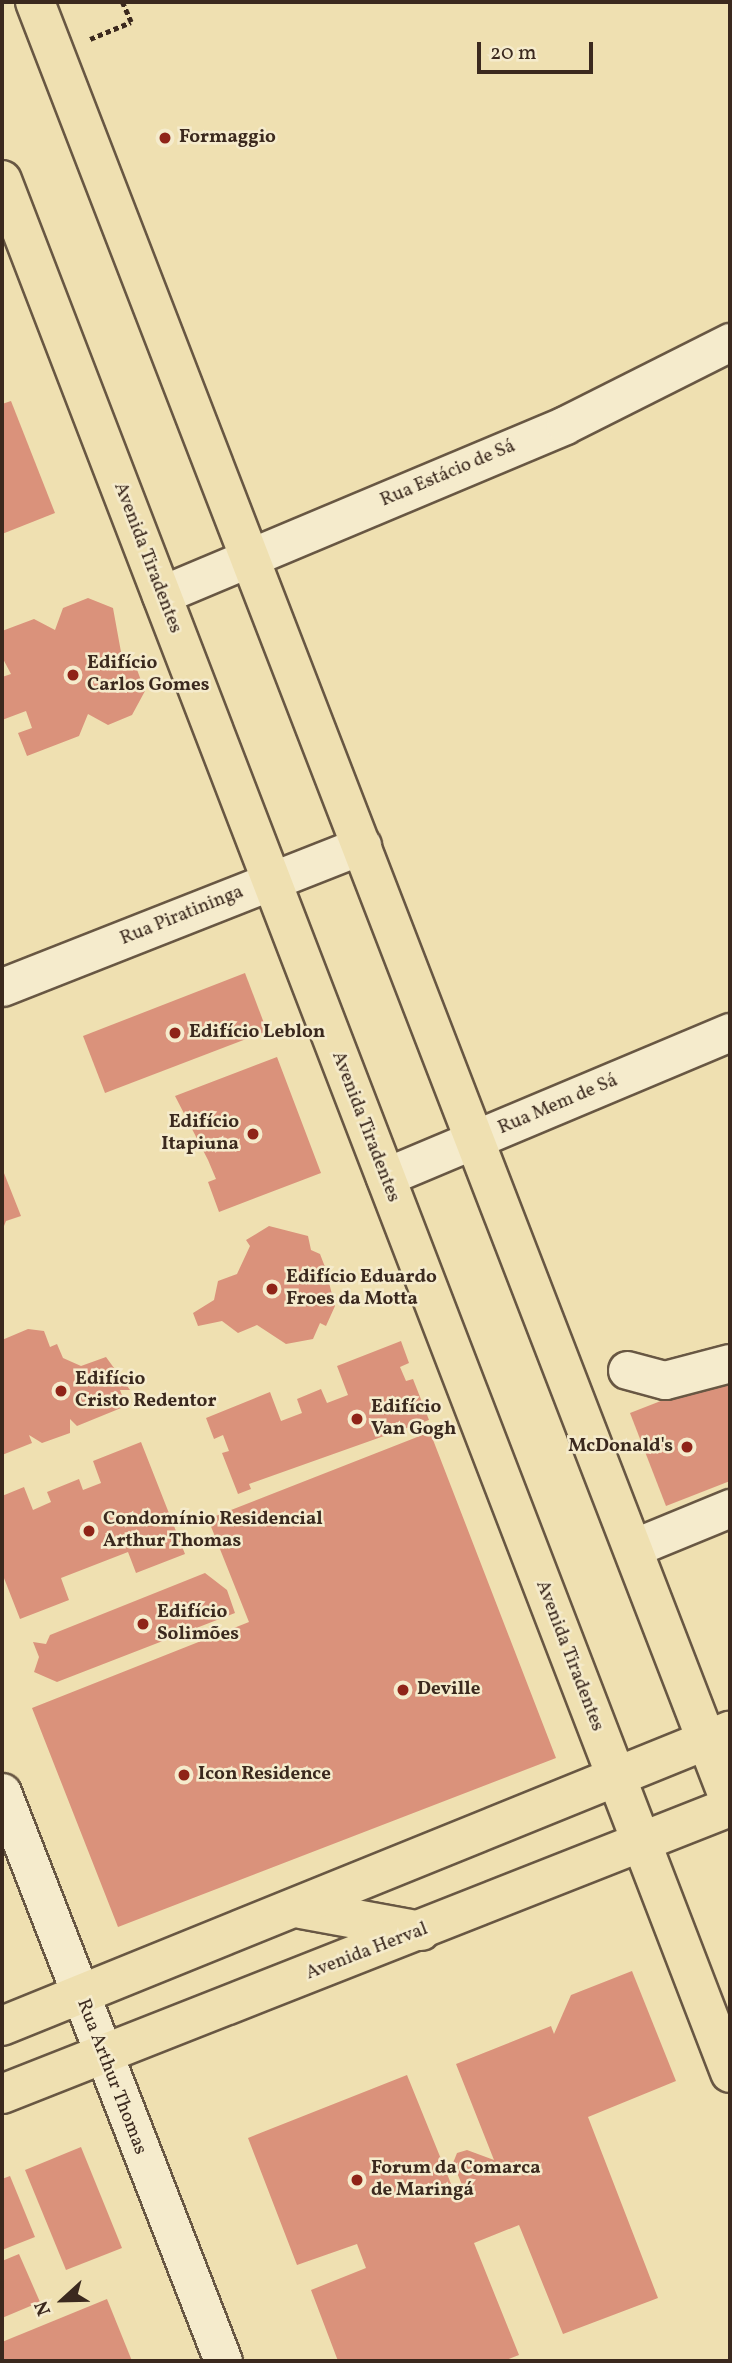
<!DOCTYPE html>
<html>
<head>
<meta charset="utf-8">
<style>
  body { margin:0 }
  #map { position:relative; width:732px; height:2363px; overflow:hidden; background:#efe0b1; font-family:Vollkorn,serif }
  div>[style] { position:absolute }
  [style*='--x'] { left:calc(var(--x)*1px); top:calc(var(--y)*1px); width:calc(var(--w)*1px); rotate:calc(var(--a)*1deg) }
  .building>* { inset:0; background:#da927b }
  .path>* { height:4.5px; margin-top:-2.25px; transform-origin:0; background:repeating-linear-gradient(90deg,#3b291e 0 5px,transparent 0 8.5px) }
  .roads { filter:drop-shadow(2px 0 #685743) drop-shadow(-2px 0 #685743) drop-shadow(0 2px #685743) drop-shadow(0 -2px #685743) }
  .minor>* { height:37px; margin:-18.5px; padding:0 18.5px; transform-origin:18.5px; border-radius:18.5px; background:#f5ebcc }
  .major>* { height:38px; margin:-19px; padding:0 19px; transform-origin:19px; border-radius:19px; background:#efe0b1 }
  .dots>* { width:19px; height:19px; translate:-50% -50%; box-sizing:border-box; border:4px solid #f5ebcc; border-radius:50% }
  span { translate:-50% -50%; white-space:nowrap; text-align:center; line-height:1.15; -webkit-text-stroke:5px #f5ebcc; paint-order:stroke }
  .poi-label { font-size:19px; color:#3b291e; font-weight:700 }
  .left { translate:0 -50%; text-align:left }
  .right { translate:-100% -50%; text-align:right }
  .street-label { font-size:19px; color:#3b291e }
  .frame { position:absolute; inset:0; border:4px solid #3b291e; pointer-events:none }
  .north { position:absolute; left:28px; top:2265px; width:70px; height:70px; -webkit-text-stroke:5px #f5ebcc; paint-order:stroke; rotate:248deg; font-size:19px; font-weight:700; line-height:28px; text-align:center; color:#3b291e }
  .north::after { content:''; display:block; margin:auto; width:24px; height:32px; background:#3b291e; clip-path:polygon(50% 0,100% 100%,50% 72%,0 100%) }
  .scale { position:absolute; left:477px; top:42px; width:116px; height:32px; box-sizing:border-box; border:4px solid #3b291e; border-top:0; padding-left:9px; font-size:21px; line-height:24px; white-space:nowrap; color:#3b291e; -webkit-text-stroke:5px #f5ebcc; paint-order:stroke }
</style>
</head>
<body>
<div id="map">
  <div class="building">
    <div style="clip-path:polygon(11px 401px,55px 513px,2px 534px,2px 404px)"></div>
    <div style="clip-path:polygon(88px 598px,113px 608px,123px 663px,136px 667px,145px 691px,132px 715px,108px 725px,88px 714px,79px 736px,27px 756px,18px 733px,32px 728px,26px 711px,2px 720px,2px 677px,11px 674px,2px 657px,2px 631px,34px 619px,55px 630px,63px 608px)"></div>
    <div style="clip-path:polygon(245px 973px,267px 1031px,105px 1093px,83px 1036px)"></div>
    <div style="clip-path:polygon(277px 1057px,321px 1173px,219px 1212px,208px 1182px,216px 1179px,208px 1160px,175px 1096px)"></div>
    <div style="clip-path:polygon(2px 1168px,21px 1216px,6px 1221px,2px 1231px)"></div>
    <div style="clip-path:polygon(269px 1226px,308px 1236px,311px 1250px,320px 1254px,325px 1267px,319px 1269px,326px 1271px,335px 1306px,326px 1326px,320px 1323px,313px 1339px,286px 1344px,257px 1325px,238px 1333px,222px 1321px,198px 1326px,193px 1313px,214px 1300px,218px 1281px,237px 1274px,250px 1246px,246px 1240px)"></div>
    <div style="clip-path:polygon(28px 1329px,44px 1331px,50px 1347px,57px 1344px,63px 1358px,81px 1366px,106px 1357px,130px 1390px,120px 1390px,126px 1406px,77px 1426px,70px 1419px,70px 1433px,42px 1443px,29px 1435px,32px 1443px,2px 1455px,2px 1340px)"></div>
    <div style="clip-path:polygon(401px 1341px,409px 1363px,400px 1367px,406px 1381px,413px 1379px,429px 1420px,249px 1484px,251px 1489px,238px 1494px,222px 1453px,229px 1451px,223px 1435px,214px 1439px,206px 1418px,270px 1392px,281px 1421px,302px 1413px,297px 1399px,321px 1389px,327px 1403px,348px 1395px,337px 1366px)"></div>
    <div style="clip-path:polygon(730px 1374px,730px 1481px,666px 1506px,630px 1413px)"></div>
    <div style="clip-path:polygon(430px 1432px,556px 1758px,118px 1927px,32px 1708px,249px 1622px,208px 1519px)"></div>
    <div style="clip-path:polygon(141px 1442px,185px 1554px,136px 1573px,128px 1552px,61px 1578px,69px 1600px,20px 1619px,2px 1573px,2px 1496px,24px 1487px,33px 1510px,51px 1502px,47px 1492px,79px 1479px,83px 1490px,101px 1483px,93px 1461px)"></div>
    <div style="clip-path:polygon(205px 1573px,227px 1590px,235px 1613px,57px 1682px,34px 1672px,39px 1657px,33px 1642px,46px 1644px,50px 1635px)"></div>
    <div style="clip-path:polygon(632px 1971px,676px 2081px,588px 2117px,658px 2298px,563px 2334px,519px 2225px,474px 2243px,519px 2355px,503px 2361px,338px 2361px,311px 2290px,366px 2268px,357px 2244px,297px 2265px,248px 2138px,407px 2075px,458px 2201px,467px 2197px,453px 2163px,457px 2153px,467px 2150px,494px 2160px,456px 2064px,551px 2026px,554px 2034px,571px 1995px)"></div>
    <div style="clip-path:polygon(81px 2147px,122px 2248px,66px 2270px,25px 2170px)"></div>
    <div style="clip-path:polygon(10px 2176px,35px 2237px,2px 2250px,2px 2179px)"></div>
    <div style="clip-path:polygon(19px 2254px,40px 2302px,2px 2318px,2px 2261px)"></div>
    <div style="clip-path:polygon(107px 2299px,132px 2361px,2px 2361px,2px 2342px)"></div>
  </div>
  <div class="path">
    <div style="--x:90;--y:39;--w:44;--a:-22.5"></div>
    <div style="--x:131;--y:22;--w:22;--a:-114"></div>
  </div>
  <div class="roads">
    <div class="minor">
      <div style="--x:161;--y:595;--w:438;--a:-22.8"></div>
      <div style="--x:565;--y:425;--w:185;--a:-26.7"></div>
      <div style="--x:2;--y:987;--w:387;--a:-21.5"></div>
      <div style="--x:385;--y:1177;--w:374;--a:-22.8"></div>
      <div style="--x:627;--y:1370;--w:39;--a:15"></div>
      <div style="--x:665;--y:1380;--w:67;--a:-14.7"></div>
      <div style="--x:635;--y:1547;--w:103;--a:-22.3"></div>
      <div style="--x:2;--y:1792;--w:610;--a:68.77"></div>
    </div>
    <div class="major">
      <div style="--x:35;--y:2;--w:1929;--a:68.88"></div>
      <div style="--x:2;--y:180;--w:2028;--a:68.96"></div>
      <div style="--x:301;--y:1909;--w:122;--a:10.4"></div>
      <div style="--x:2;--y:2026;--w:785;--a:-22.09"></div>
      <div style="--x:2;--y:2094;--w:783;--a:-21.52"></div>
    </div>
  </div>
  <div class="dots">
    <div style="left:165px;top:138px;background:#8f2418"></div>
    <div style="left:73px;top:675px;background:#8f2418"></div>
    <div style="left:175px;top:1033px;background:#8f2418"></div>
    <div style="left:253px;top:1134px;background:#8f2418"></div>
    <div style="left:272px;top:1289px;background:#8f2418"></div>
    <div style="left:61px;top:1391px;background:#8f2418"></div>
    <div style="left:357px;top:1419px;background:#8f2418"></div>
    <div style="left:687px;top:1447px;background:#8f2418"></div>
    <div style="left:89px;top:1531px;background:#8f2418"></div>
    <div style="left:143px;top:1624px;background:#8f2418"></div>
    <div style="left:403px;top:1690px;background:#8f2418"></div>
    <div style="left:184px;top:1775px;background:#8f2418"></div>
    <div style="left:357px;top:2180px;background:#8f2418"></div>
  </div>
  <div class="poi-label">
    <span class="left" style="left:179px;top:138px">Formaggio</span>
    <span class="left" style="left:87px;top:675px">Edifício<br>Carlos Gomes</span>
    <span class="left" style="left:189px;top:1033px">Edifício Leblon</span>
    <span class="right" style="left:239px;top:1134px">Edifício<br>Itapiuna</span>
    <span class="left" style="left:286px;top:1289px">Edifício Eduardo<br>Froes da Motta</span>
    <span class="left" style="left:75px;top:1391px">Edifício<br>Cristo Redentor</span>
    <span class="left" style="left:371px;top:1419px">Edifício<br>Van Gogh</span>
    <span class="right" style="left:673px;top:1447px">McDonald's</span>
    <span class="left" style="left:103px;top:1531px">Condomínio Residencial<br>Arthur Thomas</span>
    <span class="left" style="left:157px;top:1624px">Edifício<br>Solimões</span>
    <span class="left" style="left:417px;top:1690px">Deville</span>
    <span class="left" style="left:198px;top:1775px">Icon Residence</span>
    <span class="left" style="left:371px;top:2180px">Forum da Comarca<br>de Maringá</span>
  </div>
  <div class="street-label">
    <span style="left:448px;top:474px;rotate:-23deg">Rua Estácio de Sá</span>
    <span style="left:147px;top:558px;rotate:69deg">Avenida Tiradentes</span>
    <span style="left:182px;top:916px;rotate:-22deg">Rua Piratininga</span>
    <span style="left:558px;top:1105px;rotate:-23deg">Rua Mem de Sá</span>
    <span style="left:365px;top:1127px;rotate:69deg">Avenida Tiradentes</span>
    <span style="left:569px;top:1656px;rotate:69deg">Avenida Tiradentes</span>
    <span style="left:367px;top:1952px;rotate:-21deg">Avenida Herval</span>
    <span style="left:111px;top:2077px;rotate:69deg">Rua Arthur Thomas</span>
  </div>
  <div class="frame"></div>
  <div class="north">N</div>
  <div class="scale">20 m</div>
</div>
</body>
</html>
